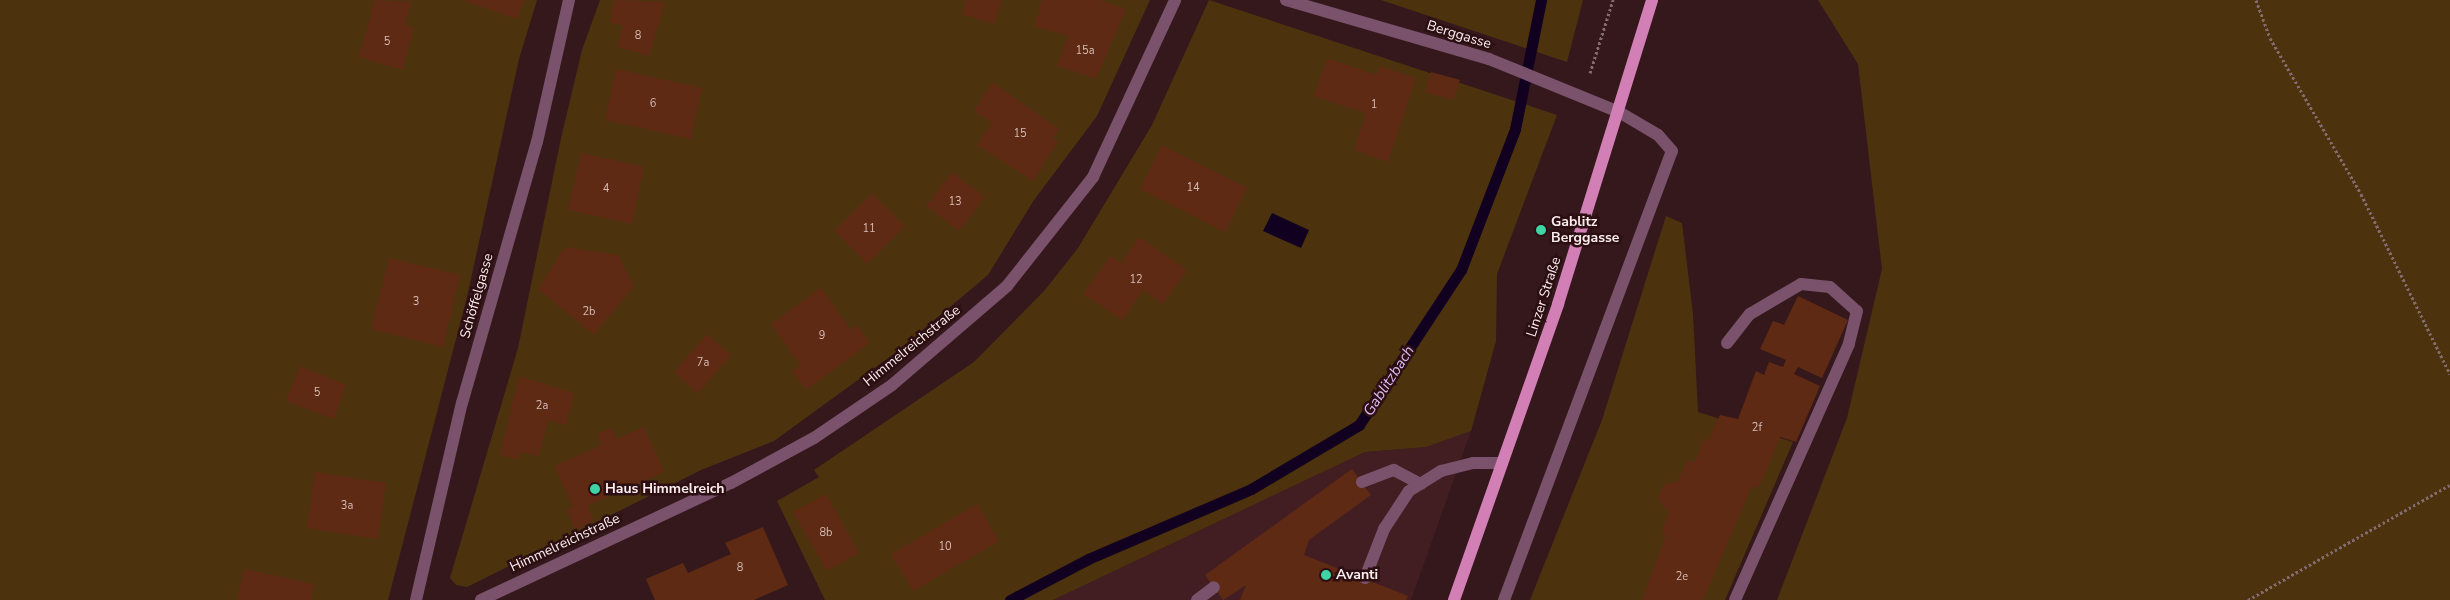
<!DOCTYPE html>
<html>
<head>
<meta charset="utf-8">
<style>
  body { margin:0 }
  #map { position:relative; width:2450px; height:600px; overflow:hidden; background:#35181c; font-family:"Nunito Sans",sans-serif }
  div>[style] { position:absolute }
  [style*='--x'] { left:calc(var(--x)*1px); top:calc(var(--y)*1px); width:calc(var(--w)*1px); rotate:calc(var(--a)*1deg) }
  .built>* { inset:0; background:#421e23 }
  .green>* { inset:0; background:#4c330e }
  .water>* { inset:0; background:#120020 }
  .stream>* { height:11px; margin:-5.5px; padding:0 5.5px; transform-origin:5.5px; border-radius:5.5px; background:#120020 }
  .building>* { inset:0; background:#5f2a13 }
  .path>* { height:3px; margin-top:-1.5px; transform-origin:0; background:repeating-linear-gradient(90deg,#836b6e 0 2.5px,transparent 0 5px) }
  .lane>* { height:12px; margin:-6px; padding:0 6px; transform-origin:6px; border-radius:6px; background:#7a526c }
  .street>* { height:12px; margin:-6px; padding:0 6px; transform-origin:6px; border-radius:6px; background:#7a526c }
  .primary>* { height:12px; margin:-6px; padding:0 6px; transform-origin:6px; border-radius:6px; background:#d27fb6 }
  .dots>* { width:14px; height:14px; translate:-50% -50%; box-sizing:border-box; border:2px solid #2b0f13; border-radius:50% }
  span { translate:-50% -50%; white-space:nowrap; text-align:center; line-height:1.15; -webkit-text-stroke:5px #2b0f13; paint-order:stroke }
  .number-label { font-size:11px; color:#d6bcb6 }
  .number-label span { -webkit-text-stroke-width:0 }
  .street-label { font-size:14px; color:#fdeced }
  .poi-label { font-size:14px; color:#fdeced; font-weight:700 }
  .left { translate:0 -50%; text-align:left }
  .water-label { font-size:15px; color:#ddbaf7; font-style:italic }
</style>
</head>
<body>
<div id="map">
  <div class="built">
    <div style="clip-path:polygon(1471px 431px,1411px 600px,1053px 600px,1365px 452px,1426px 447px)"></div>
  </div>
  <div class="green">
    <div style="clip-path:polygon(0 0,537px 0,519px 59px,467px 297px,388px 600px,0 600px)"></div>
    <div style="clip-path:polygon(600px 0,1150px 0,1097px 116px,1034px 200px,988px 275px,895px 353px,774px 441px,701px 470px,467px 587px,456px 585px,450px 578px,518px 348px,561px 138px,582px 50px)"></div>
    <div style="clip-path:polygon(1209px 0,1557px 115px,1497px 274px,1496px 341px,1471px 431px,1426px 447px,1365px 452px,1053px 600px,825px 600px,777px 501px,819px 477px,814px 470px,974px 362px,1045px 290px,1078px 248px,1152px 125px)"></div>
    <div style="clip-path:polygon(1381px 0,1583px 0,1567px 62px)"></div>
    <div style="clip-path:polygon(1818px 0,2450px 0,2450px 600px,1777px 600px,1847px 418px,1882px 269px,1858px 64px)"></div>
    <div style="clip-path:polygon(1666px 216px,1682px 223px,1693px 314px,1698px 412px,1793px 442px,1725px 600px,1530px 600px,1602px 420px)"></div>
  </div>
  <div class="water">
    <div style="clip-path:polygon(1272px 213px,1309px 230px,1301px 248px,1263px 231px)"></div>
  </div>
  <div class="stream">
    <div style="--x:1010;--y:600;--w:88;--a:-27.7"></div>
    <div style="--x:1088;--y:559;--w:177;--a:-23.2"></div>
    <div style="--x:1251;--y:489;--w:126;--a:-30.7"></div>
    <div style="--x:1359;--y:425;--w:186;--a:-56.7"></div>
    <div style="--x:1461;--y:270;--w:151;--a:-69"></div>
    <div style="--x:1515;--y:129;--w:132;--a:-78.6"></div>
  </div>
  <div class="building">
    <div style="clip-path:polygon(375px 0,412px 2px,405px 25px,414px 28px,402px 70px,359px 57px)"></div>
    <div style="clip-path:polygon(462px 0,524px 0,517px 19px)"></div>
    <div style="clip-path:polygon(615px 0,665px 2px,649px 56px,617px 46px,623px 26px,609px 22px)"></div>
    <div style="clip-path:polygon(966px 0,1002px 0,994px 24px,962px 14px)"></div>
    <div style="clip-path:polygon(1042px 0,1099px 0,1126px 9px,1096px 79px,1057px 66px,1068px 36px,1034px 26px)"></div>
    <div style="clip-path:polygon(1327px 58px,1376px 75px,1380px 66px,1416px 78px,1388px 162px,1354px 150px,1366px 113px,1314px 96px)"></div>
    <div style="clip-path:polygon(616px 69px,702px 88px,691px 139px,605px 120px)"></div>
    <div style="clip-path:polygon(1431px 72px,1460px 80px,1453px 100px,1425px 92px)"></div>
    <div style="clip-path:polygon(992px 82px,1059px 129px,1053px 139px,1058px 142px,1033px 181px,977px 145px,992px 122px,974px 111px)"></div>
    <div style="clip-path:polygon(1162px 145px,1247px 188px,1225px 232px,1140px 189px)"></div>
    <div style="clip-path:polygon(581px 153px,644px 167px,632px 224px,568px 210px)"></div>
    <div style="clip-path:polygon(952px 172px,985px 197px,959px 231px,926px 206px)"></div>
    <div style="clip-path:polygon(872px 193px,905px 226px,867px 264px,834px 231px)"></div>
    <div style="clip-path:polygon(1139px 237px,1187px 270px,1163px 304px,1143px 290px,1122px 320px,1083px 294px,1110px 256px,1121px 263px)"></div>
    <div style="clip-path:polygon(565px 247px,618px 255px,634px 286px,594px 335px,538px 289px)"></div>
    <div style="clip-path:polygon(389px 258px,460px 275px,443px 347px,371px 329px)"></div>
    <div style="clip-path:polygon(821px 288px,851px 330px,857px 325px,870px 343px,806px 390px,792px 371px,800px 365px,771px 324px)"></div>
    <div style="clip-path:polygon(1798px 296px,1848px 320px,1822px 378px,1798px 367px,1794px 374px,1820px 386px,1796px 442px,1780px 437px,1759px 488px,1752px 486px,1703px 600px,1642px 600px,1666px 535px,1661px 534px,1669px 513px,1658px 499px,1663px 485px,1678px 481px,1687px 460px,1695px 462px,1703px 439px,1708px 440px,1720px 415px,1738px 419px,1756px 371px,1764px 375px,1769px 362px,1783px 367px,1786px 360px,1760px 349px,1773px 321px,1784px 325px)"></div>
    <div style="clip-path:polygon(707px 334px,731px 355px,698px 393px,674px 372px)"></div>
    <div style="clip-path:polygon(300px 366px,346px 385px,334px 419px,286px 401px)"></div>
    <div style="clip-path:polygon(519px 376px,574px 393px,566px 425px,548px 420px,539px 456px,520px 452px,519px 460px,500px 455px)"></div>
    <div style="clip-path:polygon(644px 427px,664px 472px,587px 506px,594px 521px,575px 530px,567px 510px,573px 507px,554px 466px,602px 445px,597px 434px,611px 428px,616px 439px)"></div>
    <div style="clip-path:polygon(1352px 469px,1371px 495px,1309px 540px,1304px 555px,1408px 596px,1406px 600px,1240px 600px,1246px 585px,1223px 600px,1205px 575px)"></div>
    <div style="clip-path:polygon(315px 472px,386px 483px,378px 539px,307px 528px)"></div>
    <div style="clip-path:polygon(826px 494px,859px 553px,827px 571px,793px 512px)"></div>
    <div style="clip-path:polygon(977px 504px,999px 541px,913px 591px,891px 554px)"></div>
    <div style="clip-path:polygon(763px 527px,788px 585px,754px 600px,655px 600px,646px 579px,683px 563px,688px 573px,731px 554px,725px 543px)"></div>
    <div style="clip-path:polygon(244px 569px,314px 584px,311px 600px,237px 600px)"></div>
  </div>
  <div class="path">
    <div style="--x:2256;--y:0;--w:40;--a:69.8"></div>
    <div style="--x:2270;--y:38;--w:181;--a:59.7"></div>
    <div style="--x:2361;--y:194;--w:201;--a:63.7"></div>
    <div style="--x:1590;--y:73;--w:77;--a:-72.5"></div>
    <div style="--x:2248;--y:600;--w:232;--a:-29.7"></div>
  </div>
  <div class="lane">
    <div style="--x:1727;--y:343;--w:37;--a:-52"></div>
    <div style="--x:1750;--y:314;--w:59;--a:-30.5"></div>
    <div style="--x:1801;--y:284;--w:29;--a:6"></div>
    <div style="--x:1830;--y:287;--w:36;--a:42"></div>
    <div style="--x:1857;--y:311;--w:34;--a:104"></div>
    <div style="--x:1849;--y:344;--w:280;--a:114"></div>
    <div style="--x:1362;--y:482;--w:34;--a:-21"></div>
    <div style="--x:1394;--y:470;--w:30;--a:28"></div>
    <div style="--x:1365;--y:578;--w:53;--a:-68.8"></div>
    <div style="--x:1384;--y:529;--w:45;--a:-56.7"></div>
    <div style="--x:1409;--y:491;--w:38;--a:-32"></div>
    <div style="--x:1441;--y:471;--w:33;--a:-14"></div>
    <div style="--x:1473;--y:463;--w:29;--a:0"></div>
    <div style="--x:1197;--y:600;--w:21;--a:-37"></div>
    <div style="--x:1504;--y:600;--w:479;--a:-69.5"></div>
    <div style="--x:1672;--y:151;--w:21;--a:-131"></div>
    <div style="--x:1658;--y:135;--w:45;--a:-149.5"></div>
  </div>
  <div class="street">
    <div style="--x:1286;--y:0;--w:211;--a:16.2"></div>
    <div style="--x:1489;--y:59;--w:140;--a:22.2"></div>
    <div style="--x:416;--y:600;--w:202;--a:-76.9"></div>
    <div style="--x:462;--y:403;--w:272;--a:-74"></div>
    <div style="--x:537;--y:142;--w:146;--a:-77.3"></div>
    <div style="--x:481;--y:600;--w:276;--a:-25.1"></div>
    <div style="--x:731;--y:483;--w:94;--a:-28.5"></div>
    <div style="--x:814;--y:438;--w:94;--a:-34.2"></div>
    <div style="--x:892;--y:385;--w:152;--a:-40.7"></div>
    <div style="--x:1007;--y:286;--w:139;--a:-51.7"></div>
    <div style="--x:1093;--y:177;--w:195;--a:-65.1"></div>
  </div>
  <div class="primary">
    <div style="--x:1454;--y:600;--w:314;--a:-70.6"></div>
    <div style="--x:1558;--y:304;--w:318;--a:-72.8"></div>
  </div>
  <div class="dots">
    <div style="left:1541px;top:230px;background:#3ed4a3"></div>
    <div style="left:595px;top:489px;background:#3ed4a3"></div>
    <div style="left:1326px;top:575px;background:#3ed4a3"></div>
  </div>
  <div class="number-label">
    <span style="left:638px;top:36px">8</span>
    <span style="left:387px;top:42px">5</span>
    <span style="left:1085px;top:51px">15a</span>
    <span style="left:653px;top:104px">6</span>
    <span style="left:1374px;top:105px">1</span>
    <span style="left:1020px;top:134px">15</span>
    <span style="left:1193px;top:188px">14</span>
    <span style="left:606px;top:189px">4</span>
    <span style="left:955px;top:202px">13</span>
    <span style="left:869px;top:229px">11</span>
    <span style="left:1136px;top:280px">12</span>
    <span style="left:416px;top:302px">3</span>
    <span style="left:589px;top:312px">2b</span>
    <span style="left:822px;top:336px">9</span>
    <span style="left:703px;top:363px">7a</span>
    <span style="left:317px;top:393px">5</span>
    <span style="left:542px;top:406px">2a</span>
    <span style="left:1757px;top:428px">2f</span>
    <span style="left:347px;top:506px">3a</span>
    <span style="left:826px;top:533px">8b</span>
    <span style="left:945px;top:547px">10</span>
    <span style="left:740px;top:568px">8</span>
    <span style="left:1682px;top:577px">2e</span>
  </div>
  <div class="street-label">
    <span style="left:1459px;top:35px;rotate:17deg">Berggasse</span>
    <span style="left:477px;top:296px;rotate:-74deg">Schöffelgasse</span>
    <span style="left:1544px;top:297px;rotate:-72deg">Linzer Straße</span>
    <span style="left:912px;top:346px;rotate:-39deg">Himmelreichstraße</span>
    <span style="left:565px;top:543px;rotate:-25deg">Himmelreichstraße</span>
  </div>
  <div class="poi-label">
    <span class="left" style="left:1551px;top:230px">Gablitz<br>Berggasse</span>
    <span class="left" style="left:605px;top:489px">Haus Himmelreich</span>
    <span class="left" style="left:1336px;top:575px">Avanti</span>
  </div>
  <div class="water-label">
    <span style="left:1389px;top:381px;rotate:-57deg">Gablitzbach</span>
  </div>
</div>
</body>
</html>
